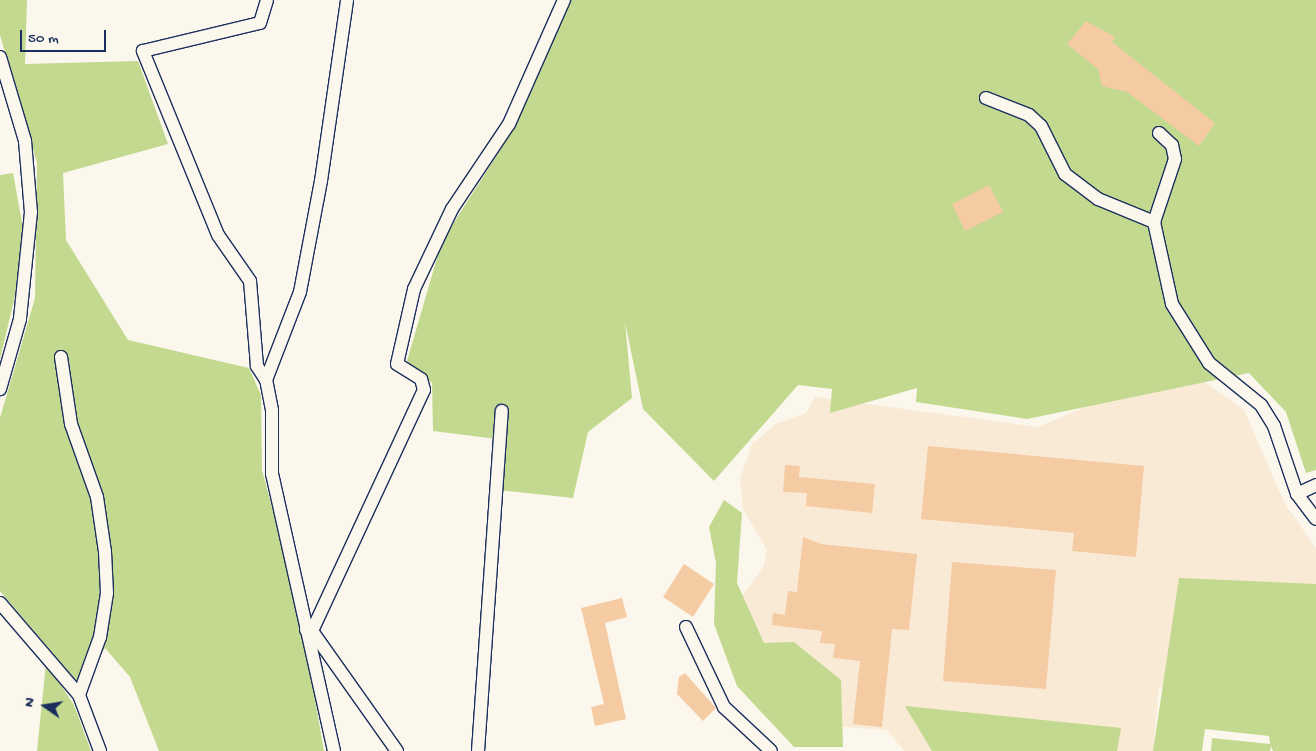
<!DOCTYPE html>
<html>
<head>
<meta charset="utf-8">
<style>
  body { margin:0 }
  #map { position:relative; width:1316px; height:751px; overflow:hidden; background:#fbf7ec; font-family:"Gochi Hand",sans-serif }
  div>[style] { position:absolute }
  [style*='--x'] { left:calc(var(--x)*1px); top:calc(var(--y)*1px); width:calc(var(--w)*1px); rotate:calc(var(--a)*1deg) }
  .built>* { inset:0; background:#f9ead6 }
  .green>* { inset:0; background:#c2d98f }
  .building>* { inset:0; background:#f5cba4 }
  .roads { filter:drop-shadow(1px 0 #1b2f5e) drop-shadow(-1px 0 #1b2f5e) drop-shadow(0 1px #1b2f5e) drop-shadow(0 -1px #1b2f5e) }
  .minor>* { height:12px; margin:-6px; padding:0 6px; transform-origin:6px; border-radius:6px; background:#fbf7ec }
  span { translate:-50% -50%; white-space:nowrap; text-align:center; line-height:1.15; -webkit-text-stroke:5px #fbf7ec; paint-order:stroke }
  .north { position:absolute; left:20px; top:681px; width:50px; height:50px; -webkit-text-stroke:4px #fbf7ec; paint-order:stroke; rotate:283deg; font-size:14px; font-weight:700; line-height:20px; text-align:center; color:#1b2f5e }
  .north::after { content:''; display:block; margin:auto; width:18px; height:22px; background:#1b2f5e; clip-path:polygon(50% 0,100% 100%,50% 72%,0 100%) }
  .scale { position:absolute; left:20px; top:30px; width:86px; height:22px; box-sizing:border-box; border:2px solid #1b2f5e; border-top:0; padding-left:6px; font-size:15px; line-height:18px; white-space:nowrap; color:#1b2f5e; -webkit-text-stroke:4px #fbf7ec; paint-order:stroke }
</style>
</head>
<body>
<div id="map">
  <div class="built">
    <div style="clip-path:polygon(1182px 366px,1244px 410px,1285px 504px,1316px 548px,1316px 671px,1262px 694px,1159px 687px,1153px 751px,904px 751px,887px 730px,831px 726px,735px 647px,736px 604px,764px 566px,767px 550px,743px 509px,740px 479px,752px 444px,776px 424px,806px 413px,815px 397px,1038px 427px)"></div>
  </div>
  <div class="green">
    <div style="clip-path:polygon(0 0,27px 0,25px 64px,138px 61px,168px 144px,63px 173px,66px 240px,128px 340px,249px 368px,261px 395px,262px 470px,299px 608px,324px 751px,159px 751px,130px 677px,105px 648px,80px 685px,0 591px,0 418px,35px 298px,37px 163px,0 35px)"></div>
    <div style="clip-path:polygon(571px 0,1316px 0,1316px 470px,1306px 473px,1286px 412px,1249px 373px,1027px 419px,916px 402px,917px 388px,830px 413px,832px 389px,798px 385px,714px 481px,643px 409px,625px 322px,632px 398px,588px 432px,573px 498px,498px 490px,505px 440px,433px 431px,432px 383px,407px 361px,442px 241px,515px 127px)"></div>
    <div style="clip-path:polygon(13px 173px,23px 228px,15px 296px,0 359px,0 175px)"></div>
    <div style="clip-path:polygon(724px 500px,742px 513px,737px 583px,764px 643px,794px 642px,841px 680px,843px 747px,794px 747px,737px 686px,714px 624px,716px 563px,709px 527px)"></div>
    <div style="clip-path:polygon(1179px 578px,1316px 584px,1316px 751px,1273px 751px,1271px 746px,1270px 751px,1211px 751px,1212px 738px,1270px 744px,1269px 736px,1205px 729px,1202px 751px,1153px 751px)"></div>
    <div style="clip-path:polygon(46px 663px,74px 705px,91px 751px,37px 751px)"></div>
    <div style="clip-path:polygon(905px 706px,1121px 728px,1117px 751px,932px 751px)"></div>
  </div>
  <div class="building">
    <div style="clip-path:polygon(1086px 21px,1115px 37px,1112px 42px,1215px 123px,1199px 146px,1127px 92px,1102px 86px,1098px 69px,1067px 44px)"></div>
    <div style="clip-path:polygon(989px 185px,1003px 212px,965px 231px,952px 204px)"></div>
    <div style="clip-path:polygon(928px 446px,1144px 466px,1136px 557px,1072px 551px,1074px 533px,921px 519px)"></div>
    <div style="clip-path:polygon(785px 465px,800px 466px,799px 477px,875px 484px,872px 513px,806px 506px,807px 493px,783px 492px)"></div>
    <div style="clip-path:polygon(803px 537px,821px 544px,917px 554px,909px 630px,892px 629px,882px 727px,853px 724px,860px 661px,833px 658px,835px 644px,820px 643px,822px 631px,772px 625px,773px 613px,785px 615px,788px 591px,797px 592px)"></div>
    <div style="clip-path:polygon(952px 562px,1056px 570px,1046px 689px,943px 681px)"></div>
    <div style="clip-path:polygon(684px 564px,714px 584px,693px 617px,663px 597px)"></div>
    <div style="clip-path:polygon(622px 598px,627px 617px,605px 623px,626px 719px,595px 726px,591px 707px,604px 704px,581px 608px)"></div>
    <div style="clip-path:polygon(685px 673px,716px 708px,703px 721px,677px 694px,679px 677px)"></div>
  </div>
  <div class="roads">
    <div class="minor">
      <div style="--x:0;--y:57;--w:88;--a:73.4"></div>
      <div style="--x:25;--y:141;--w:71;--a:85.2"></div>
      <div style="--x:31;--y:212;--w:108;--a:95.9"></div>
      <div style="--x:20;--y:319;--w:73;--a:105.9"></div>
      <div style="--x:986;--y:98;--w:46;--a:21.6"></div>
      <div style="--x:1029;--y:115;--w:16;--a:43"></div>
      <div style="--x:1041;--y:126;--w:54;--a:63.4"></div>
      <div style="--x:1065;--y:174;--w:41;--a:37.1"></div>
      <div style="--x:1098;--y:199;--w:61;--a:22.3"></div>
      <div style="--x:1159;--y:133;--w:18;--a:43"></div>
      <div style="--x:1172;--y:145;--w:14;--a:78"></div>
      <div style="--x:1175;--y:159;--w:66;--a:108.4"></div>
      <div style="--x:1154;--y:222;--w:84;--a:77.6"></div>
      <div style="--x:1172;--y:304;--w:70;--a:57.9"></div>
      <div style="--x:1209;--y:363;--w:67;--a:38.9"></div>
      <div style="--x:1261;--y:405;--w:25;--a:58"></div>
      <div style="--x:1274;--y:426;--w:72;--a:71.3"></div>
      <div style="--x:1297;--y:494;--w:31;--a:53"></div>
      <div style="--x:61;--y:357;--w:68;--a:81.5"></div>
      <div style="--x:71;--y:424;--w:77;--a:70.4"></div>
      <div style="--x:97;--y:497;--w:56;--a:81.7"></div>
      <div style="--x:105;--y:552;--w:41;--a:87.2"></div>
      <div style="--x:107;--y:593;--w:45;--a:99"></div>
      <div style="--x:100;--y:637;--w:62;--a:109.9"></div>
      <div style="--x:266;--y:380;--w:17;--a:-123"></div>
      <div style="--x:257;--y:366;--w:85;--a:-94.7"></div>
      <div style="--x:250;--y:281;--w:56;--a:-124.8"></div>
      <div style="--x:218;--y:235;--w:199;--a:-112.2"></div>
      <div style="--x:143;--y:51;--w:120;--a:-13.5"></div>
      <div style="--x:260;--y:23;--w:24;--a:-73"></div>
      <div style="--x:1297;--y:494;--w:21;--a:-25"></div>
      <div style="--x:0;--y:603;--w:121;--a:49.3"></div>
      <div style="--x:79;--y:695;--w:60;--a:69.4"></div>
      <div style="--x:686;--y:627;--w:89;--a:64.6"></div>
      <div style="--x:724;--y:707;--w:64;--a:43.1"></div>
      <div style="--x:306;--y:630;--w:6;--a:9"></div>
      <div style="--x:312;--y:631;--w:147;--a:54.7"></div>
      <div style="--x:312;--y:631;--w:266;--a:-65.1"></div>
      <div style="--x:424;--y:390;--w:11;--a:-105"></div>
      <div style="--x:421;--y:379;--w:28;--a:-148"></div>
      <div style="--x:397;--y:364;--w:77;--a:-77.2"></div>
      <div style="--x:414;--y:289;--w:89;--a:-64.6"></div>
      <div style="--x:452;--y:209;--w:102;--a:-56.2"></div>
      <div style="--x:509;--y:124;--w:136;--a:-66.1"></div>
      <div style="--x:334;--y:751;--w:284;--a:-102.6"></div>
      <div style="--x:272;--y:474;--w:64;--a:-90"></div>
      <div style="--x:272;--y:410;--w:31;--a:-101"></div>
      <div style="--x:266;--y:380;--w:94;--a:-68.9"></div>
      <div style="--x:300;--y:292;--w:113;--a:-79.3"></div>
      <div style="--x:321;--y:181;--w:183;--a:-81.8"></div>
      <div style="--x:478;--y:751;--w:341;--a:-86"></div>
    </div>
  </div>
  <div class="north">N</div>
  <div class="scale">50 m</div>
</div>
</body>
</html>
